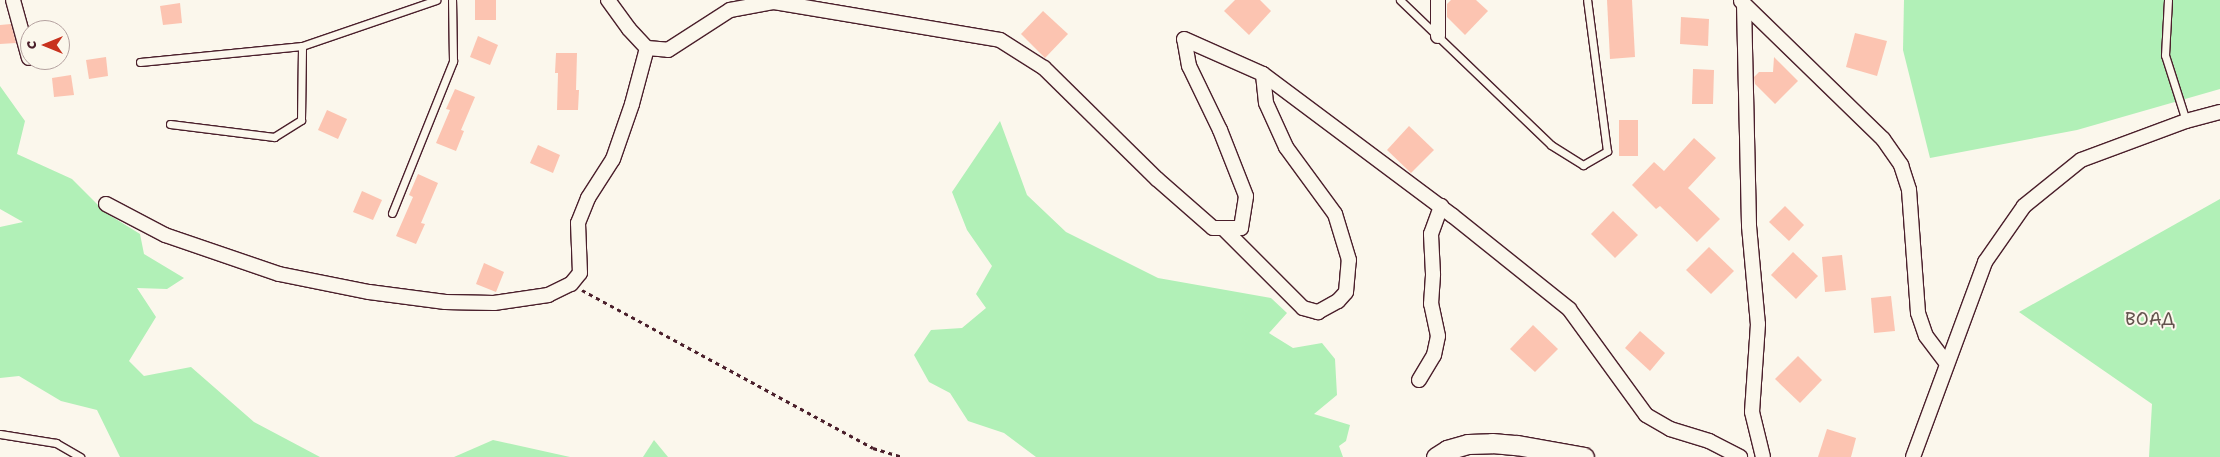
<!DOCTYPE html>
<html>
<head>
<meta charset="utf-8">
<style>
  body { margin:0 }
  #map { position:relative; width:2220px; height:457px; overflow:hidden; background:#fbf7ec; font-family:"Shantell Sans",sans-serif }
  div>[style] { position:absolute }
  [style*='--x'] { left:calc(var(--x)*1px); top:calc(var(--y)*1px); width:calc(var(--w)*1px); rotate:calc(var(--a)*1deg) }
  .green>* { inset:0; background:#b1f0b7 }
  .building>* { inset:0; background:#fcc4b1 }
  .path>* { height:3px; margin-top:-1.5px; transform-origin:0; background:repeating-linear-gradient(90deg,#4a1f2b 0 4px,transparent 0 8px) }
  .roads { filter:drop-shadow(1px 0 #4a1f2b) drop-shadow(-1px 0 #4a1f2b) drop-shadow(0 1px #4a1f2b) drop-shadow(0 -1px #4a1f2b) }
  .service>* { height:7px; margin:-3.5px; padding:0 3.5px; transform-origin:3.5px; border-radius:3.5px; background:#fbf7ec }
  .minor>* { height:14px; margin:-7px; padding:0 7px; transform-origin:7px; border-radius:7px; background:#fbf7ec }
  .secondary>* { height:19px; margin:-9.5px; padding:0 9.5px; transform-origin:9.5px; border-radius:9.5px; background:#fbf7ec }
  span { translate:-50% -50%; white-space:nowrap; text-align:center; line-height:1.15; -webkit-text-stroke:4px #fbf7ec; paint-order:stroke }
  .park-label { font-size:18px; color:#64534e }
  .north { position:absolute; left:20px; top:20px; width:50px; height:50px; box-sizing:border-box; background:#fbf7ec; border:1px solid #b4a19f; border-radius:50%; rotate:270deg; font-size:14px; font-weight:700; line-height:20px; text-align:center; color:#4a1f2b }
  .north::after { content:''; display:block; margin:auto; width:18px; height:22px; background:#c8321e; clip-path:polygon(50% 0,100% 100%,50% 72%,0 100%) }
</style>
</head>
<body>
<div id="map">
  <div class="green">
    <div style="clip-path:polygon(1904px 0,2220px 0,2220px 89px,2077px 130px,1930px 158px,1903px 50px)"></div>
    <div style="clip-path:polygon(0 86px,25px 121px,17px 154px,72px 179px,106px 213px,140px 234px,144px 254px,184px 278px,167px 289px,137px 288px,156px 317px,129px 361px,144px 376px,191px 367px,254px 422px,320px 457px,120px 457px,97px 410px,61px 401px,19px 376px,0 378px,0 227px,23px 222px,0 209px)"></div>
    <div style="clip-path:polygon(1000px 121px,1027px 195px,1066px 232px,1158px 278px,1271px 298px,1287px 313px,1269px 333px,1293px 348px,1322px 343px,1335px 359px,1337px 395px,1314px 414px,1350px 425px,1346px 441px,1339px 446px,1343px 457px,1036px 457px,1004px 433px,968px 421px,950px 393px,929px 382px,914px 355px,931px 330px,962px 328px,986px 308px,976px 294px,992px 266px,967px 230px,952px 192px)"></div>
    <div style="clip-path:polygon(2220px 199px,2220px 457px,2149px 457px,2152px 404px,2019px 312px)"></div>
    <div style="clip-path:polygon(493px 440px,570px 457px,454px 457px)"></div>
    <div style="clip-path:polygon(654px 440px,668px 457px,643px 457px)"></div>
  </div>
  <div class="building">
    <div style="clip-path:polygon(475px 0,496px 0,496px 20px,475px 20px)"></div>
    <div style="clip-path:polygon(1235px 0,1260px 0,1271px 11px,1249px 35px,1224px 11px)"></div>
    <div style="clip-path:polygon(1451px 0,1476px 0,1488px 11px,1465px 35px,1447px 17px,1447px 4px)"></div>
    <div style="clip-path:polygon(1607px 0,1632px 0,1635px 57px,1610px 59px)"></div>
    <div style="clip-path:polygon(180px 3px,182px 23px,163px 25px,160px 6px)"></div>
    <div style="clip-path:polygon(1043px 11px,1068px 34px,1045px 58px,1021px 34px)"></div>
    <div style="clip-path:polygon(1681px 17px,1709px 19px,1708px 46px,1680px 44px)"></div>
    <div style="clip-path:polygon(11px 24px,16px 43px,0 44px,0 25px)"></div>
    <div style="clip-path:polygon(1855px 33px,1887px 41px,1877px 76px,1846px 67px)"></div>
    <div style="clip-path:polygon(478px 36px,498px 45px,490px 65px,470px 57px)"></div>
    <div style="clip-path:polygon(556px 53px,577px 53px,576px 90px,579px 90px,578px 110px,557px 110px,558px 73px,555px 73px)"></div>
    <div style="clip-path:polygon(106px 57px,108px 76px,89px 79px,86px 60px)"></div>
    <div style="clip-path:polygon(1774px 57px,1798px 81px,1775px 104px,1755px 84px,1754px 77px,1759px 72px,1773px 72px)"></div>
    <div style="clip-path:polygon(1693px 69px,1714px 70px,1713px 104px,1692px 104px)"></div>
    <div style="clip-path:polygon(71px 75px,74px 95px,54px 97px,52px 78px)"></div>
    <div style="clip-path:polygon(455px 89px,475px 97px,461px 130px,464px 131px,456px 151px,436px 143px,450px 110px,446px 109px)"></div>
    <div style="clip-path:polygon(327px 110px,347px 119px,338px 139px,318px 130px)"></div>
    <div style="clip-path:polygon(1619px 120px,1638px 120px,1638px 156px,1619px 156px)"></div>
    <div style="clip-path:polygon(1409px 126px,1434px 150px,1411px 173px,1387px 150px)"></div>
    <div style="clip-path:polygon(1694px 138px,1716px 158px,1688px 188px,1720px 219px,1697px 242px,1660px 206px,1656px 209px,1632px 185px,1654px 162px,1664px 171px)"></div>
    <div style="clip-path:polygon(538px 145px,560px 155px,553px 173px,530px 163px)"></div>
    <div style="clip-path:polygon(418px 174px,438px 183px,421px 223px,425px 224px,416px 244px,396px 236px,413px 197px,409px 195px)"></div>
    <div style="clip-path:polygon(362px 191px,382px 200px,373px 220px,353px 212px)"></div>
    <div style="clip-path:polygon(1785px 206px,1804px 225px,1789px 241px,1769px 222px)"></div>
    <div style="clip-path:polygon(1613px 211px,1638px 235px,1615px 258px,1591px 234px)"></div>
    <div style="clip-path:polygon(1709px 247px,1734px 271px,1711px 294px,1686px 270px)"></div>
    <div style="clip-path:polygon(1793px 252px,1818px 276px,1796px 299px,1771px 275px)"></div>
    <div style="clip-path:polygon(1842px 255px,1846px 290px,1825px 292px,1822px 257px)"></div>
    <div style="clip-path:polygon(484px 263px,504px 272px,496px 292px,476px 284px)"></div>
    <div style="clip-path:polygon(1891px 296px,1895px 331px,1874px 333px,1871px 298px)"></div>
    <div style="clip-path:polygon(1533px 325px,1558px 349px,1535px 372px,1510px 349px)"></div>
    <div style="clip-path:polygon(1640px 331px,1665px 353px,1650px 371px,1625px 348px)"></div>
    <div style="clip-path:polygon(1798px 356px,1822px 380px,1800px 403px,1775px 379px)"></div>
    <div style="clip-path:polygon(1827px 429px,1856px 438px,1851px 457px,1818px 457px)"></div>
  </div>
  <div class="path">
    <div style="--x:582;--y:290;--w:331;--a:28.5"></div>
    <div style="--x:873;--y:448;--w:30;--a:17"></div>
  </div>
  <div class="roads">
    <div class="service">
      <div style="--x:1400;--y:0;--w:209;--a:43.8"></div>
      <div style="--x:1551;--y:145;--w:38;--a:32"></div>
      <div style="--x:1583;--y:165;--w:28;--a:-30"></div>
      <div style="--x:1607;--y:151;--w:152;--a:-97.5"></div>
      <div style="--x:2168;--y:0;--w:55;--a:93.1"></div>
      <div style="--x:2165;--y:55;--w:69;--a:72.3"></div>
      <div style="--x:140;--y:62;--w:163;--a:-5.6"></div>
      <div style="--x:302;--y:46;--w:142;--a:-18.9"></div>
      <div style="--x:170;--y:124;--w:105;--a:7.1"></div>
      <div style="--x:274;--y:137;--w:32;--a:-32"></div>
      <div style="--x:301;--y:120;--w:74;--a:-89.2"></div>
      <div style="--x:392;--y:213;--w:164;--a:-68.1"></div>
      <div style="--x:453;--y:61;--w:61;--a:-90.9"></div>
      <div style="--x:0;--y:434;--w:57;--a:9.1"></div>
      <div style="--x:56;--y:443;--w:28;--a:30"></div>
    </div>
    <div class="minor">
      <div style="--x:13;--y:0;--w:60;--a:74.6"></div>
      <div style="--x:608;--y:0;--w:36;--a:54"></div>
      <div style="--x:629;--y:29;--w:26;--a:47"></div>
      <div style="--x:647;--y:48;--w:21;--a:5"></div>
      <div style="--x:668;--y:50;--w:74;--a:-32.8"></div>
      <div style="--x:730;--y:10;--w:45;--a:-10.3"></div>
      <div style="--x:774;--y:2;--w:229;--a:9.5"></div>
      <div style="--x:1000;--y:40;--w:52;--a:32.5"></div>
      <div style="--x:1044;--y:68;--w:158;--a:44.5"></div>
      <div style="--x:1157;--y:179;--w:74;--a:41.2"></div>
      <div style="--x:1213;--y:228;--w:28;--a:0"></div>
      <div style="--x:1241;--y:228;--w:32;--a:-81"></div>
      <div style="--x:1246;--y:196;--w:71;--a:-111.5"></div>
      <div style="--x:1220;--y:130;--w:71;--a:-115.8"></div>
      <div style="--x:1189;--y:66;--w:27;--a:-100"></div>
      <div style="--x:1184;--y:39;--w:86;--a:23.9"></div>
      <div style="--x:1263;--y:74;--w:237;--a:36.8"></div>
      <div style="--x:1453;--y:216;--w:149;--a:38.7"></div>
      <div style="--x:1569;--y:309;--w:131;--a:54"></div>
      <div style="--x:1646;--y:415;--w:28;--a:30"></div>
      <div style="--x:1670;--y:429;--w:41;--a:17.1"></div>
      <div style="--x:1709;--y:441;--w:35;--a:27"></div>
      <div style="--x:1438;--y:0;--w:36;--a:90"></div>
      <div style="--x:1741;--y:1;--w:198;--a:44.2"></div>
      <div style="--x:1883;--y:139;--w:32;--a:55"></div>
      <div style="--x:1901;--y:165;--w:26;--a:72"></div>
      <div style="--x:1909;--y:190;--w:123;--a:85.8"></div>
      <div style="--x:1918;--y:313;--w:24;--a:71"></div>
      <div style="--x:1926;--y:336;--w:34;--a:53"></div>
      <div style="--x:1744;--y:4;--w:222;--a:88.7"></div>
      <div style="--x:1749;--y:226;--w:98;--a:84.8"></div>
      <div style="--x:1758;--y:324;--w:88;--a:93.9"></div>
      <div style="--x:1752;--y:412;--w:46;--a:76.3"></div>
      <div style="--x:106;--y:204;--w:67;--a:27.7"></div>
      <div style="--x:165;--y:235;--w:120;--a:18.9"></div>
      <div style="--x:279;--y:274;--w:92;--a:11.3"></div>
      <div style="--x:369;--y:292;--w:77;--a:7.5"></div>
      <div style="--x:445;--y:302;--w:49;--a:1.2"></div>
      <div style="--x:494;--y:303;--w:55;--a:-8.4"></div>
      <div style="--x:548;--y:295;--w:25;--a:-26"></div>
      <div style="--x:571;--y:284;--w:14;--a:-51"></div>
      <div style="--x:580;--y:273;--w:50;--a:-92.3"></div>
      <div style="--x:578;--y:223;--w:27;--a:-68"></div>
      <div style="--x:588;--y:198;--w:46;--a:-57.3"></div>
      <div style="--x:613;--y:159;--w:58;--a:-70.9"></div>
      <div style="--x:632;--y:104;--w:58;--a:-75"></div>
      <div style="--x:1223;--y:228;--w:113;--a:45"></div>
      <div style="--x:1303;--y:308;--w:16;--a:15"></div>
      <div style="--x:1318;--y:312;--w:23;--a:-29"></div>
      <div style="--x:1338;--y:301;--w:12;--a:-48"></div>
      <div style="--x:1346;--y:292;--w:32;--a:-85"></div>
      <div style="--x:1349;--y:260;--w:48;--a:-106.9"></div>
      <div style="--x:1335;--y:214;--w:83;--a:-126.2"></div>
      <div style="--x:1286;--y:147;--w:48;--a:-114.4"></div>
      <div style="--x:1266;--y:103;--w:29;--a:-96"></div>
      <div style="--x:1419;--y:380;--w:29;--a:-59"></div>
      <div style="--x:1434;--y:355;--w:19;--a:-78"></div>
      <div style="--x:1438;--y:336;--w:33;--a:-102"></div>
      <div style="--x:1431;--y:304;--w:30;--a:-86"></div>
      <div style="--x:1433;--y:274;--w:40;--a:-92.9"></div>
      <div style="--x:1431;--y:234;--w:30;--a:-70"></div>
      <div style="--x:1913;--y:457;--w:208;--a:-69.7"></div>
      <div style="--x:1985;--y:262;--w:68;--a:-55.1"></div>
      <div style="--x:2024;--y:206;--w:73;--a:-38.9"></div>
      <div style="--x:2081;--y:160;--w:112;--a:-20.4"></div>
      <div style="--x:2186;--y:121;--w:35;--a:-15"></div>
    </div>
    <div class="secondary">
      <div style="--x:1436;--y:457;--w:13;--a:-32"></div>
      <div style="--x:1447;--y:450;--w:22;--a:-16"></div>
      <div style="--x:1468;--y:444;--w:24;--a:-2"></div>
      <div style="--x:1492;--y:443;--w:25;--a:5"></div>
      <div style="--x:1517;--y:445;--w:68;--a:10.2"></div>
    </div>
  </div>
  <div class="park-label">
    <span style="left:2150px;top:319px">ВОАД</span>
  </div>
  <div class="north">С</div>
</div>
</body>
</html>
